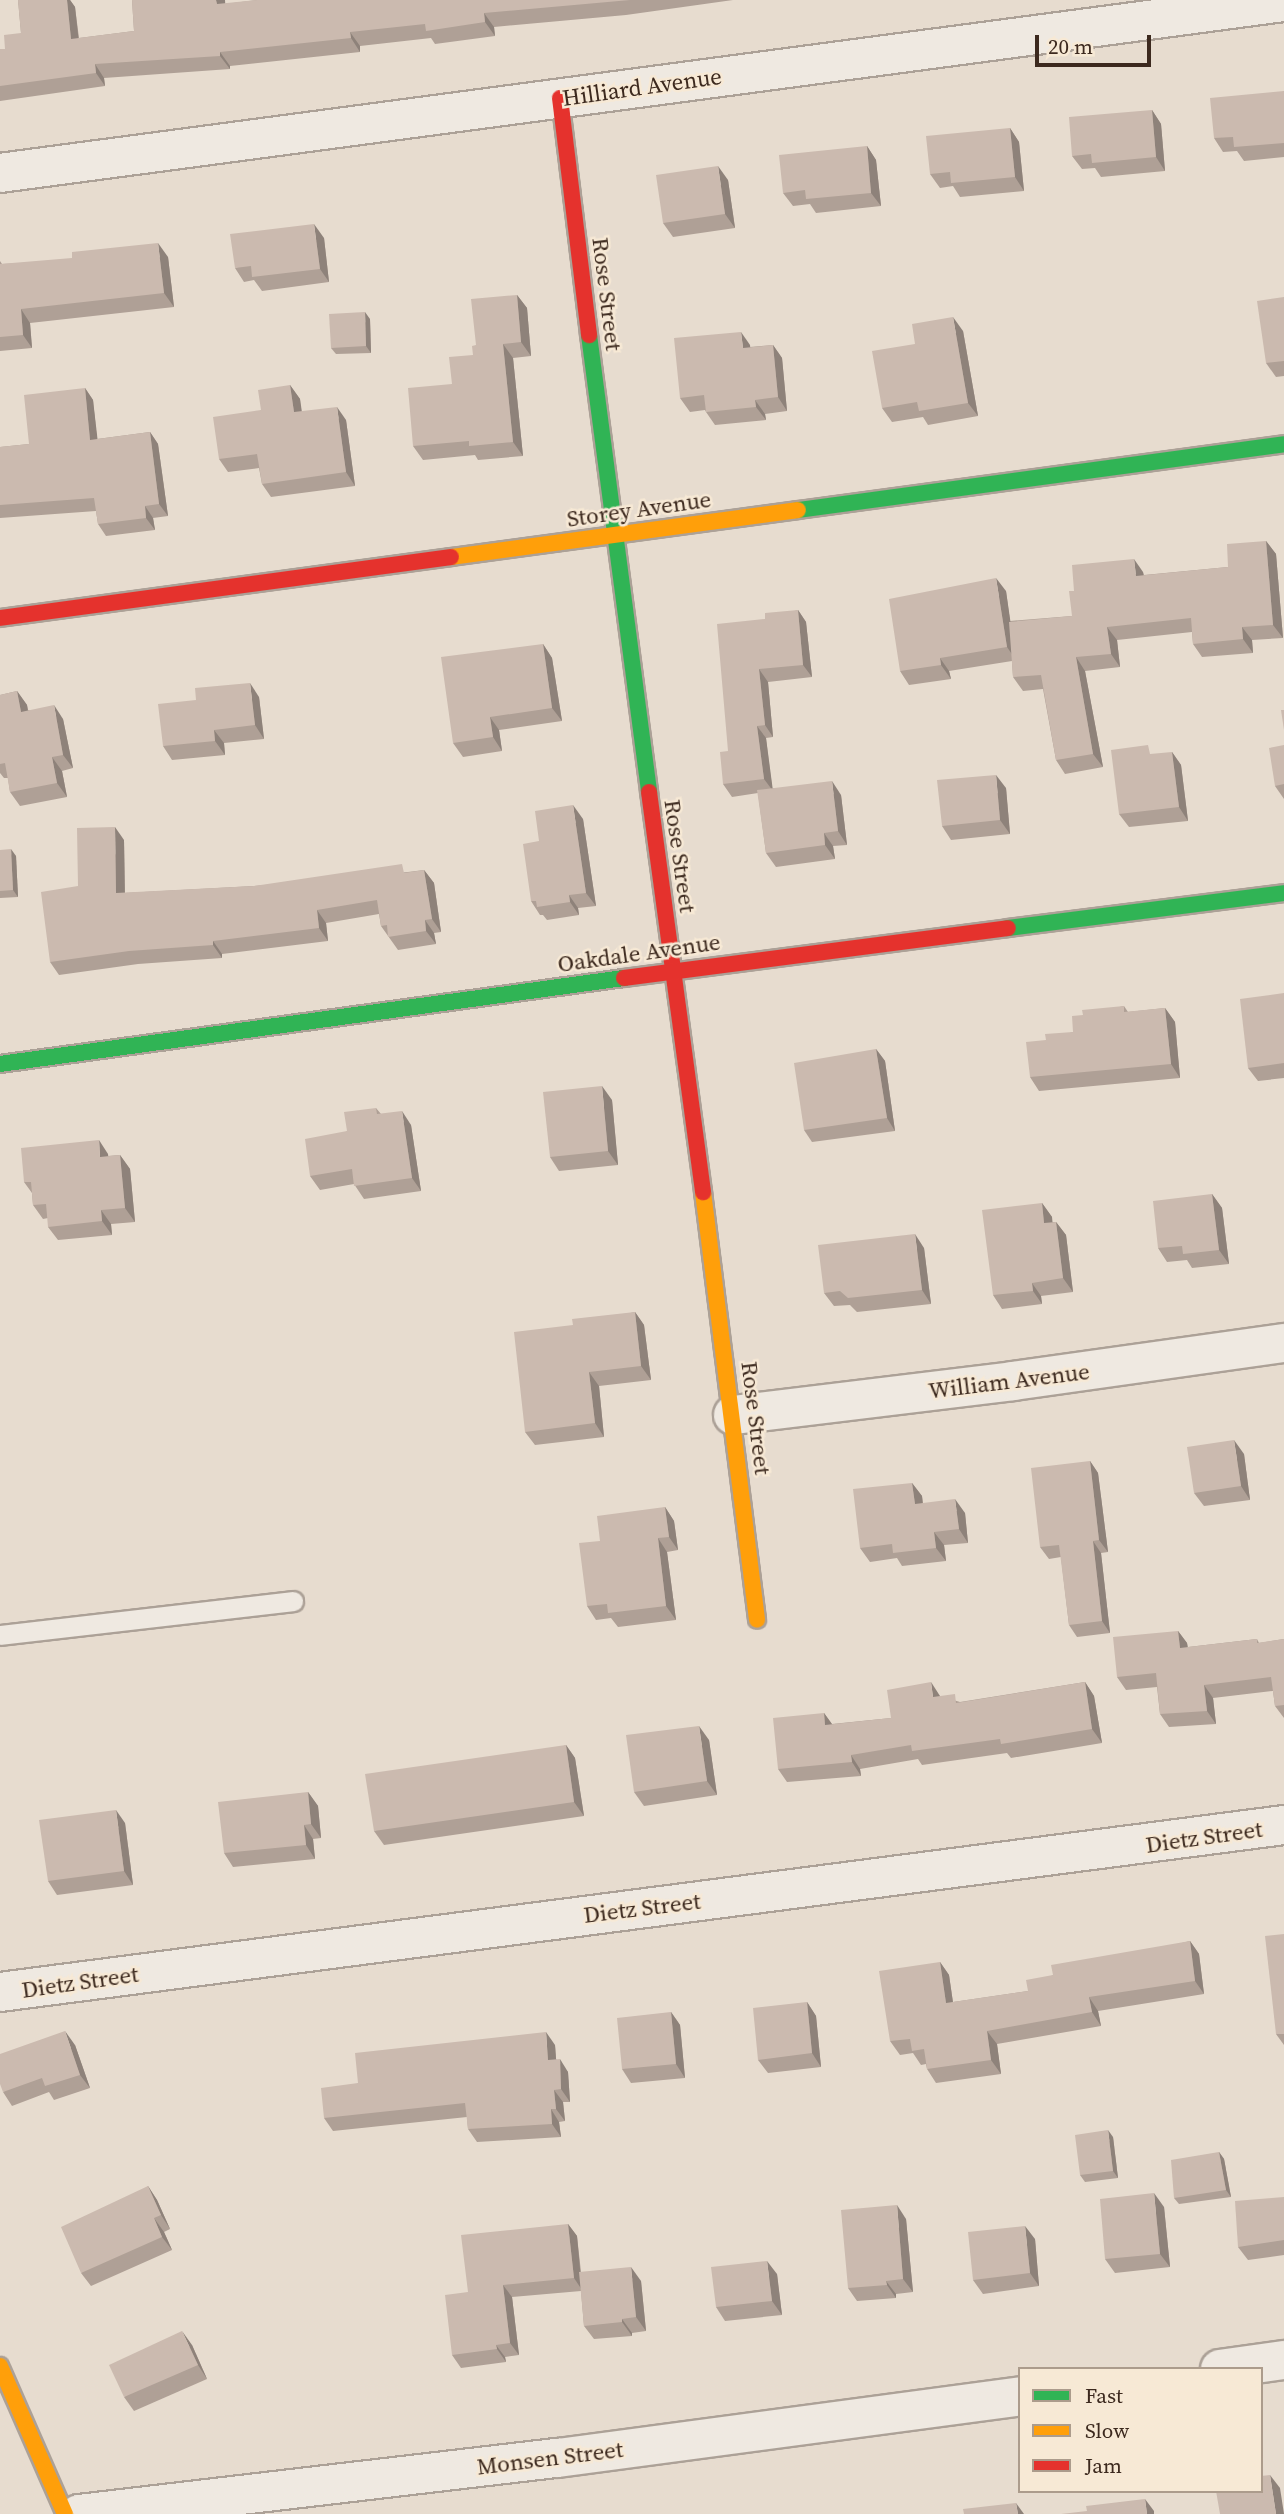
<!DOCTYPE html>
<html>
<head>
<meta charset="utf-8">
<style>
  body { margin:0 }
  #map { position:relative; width:1284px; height:2514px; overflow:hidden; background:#e7dccf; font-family:"Source Serif 4",serif }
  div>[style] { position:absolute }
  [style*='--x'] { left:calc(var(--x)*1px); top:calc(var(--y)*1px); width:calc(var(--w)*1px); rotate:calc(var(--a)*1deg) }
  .roads { filter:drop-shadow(2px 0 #aca197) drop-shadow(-2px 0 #aca197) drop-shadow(0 2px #aca197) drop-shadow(0 -2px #aca197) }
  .lane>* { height:19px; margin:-9.5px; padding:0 9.5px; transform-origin:9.5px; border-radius:9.5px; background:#efe9e1 }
  .street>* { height:38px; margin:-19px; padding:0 19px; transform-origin:19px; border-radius:19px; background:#efe9e1 }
  .fast>* { height:16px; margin:-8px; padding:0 8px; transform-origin:8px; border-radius:8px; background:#30b455 }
  .slow>* { height:16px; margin:-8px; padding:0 8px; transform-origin:8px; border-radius:8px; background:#ff9f0a }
  .jam>* { height:16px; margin:-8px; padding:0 8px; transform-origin:8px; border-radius:8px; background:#e5322d }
  .wall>* { inset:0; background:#afa096 }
  .shaded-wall>* { inset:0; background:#8e827a }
  .building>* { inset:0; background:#cbbaaf }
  span { translate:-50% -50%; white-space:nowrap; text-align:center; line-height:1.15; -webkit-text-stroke:5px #f7e9d5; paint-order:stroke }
  .street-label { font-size:23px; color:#3c291e }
  .legend { position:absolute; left:1018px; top:2367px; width:245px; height:126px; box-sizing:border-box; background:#f7e9d5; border:2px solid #ac9c8c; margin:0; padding:9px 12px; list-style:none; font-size:21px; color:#3c291e }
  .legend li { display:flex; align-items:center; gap:14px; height:35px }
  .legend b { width:35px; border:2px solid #ac9c8c }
  .scale { position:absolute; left:1035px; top:35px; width:116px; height:32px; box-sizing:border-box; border:4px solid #3c291e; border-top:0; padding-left:9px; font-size:21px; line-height:24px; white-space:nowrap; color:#3c291e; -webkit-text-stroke:5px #f7e9d5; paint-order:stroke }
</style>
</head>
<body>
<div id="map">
  <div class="roads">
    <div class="lane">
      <div style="--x:0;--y:1635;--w:295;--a:-6.6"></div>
    </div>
    <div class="street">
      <div style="--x:0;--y:173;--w:1295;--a:-7.59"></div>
      <div style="--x:733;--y:1415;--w:282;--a:-6.9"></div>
      <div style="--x:1013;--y:1381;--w:274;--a:-8"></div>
      <div style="--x:0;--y:1992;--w:1295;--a:-7.41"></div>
      <div style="--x:1220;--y:2369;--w:65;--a:-8"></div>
      <div style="--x:79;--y:2514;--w:482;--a:-6.7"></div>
      <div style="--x:558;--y:2458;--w:466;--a:-7.6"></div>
    </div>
    <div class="fast">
      <div style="--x:589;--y:335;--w:461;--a:82.5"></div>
      <div style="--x:798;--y:510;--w:490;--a:-7.7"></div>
      <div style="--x:1008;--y:928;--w:278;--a:-7.2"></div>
      <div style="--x:0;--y:1064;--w:630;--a:-7.85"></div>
    </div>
    <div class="slow">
      <div style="--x:451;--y:557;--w:350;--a:-7.7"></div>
      <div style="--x:703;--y:1192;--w:431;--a:82.8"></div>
      <div style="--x:0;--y:2366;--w:162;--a:66.3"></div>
    </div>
    <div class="jam">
      <div style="--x:560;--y:98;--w:239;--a:83"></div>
      <div style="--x:0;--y:618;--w:455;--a:-7.7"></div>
      <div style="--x:649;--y:792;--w:404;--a:82.3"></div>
      <div style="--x:624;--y:978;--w:387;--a:-7.4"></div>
    </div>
  </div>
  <div class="wall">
    <div style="clip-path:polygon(18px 0,70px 0,75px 7px,79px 38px,134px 31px,132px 0,225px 0,225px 4px,257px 0,733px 0,626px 15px,494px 27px,495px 36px,435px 44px,431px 38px,360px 46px,360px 52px,230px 66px,230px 69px,104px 78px,105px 86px,0 101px,0 49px,5px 49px,21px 33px)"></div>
    <div style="clip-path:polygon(1284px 91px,1284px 157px,1244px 161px,1237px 151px,1223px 152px,1214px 138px)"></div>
    <div style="clip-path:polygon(1152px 110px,1161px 124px,1165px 171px,1101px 177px,1095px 168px,1082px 169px,1072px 156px)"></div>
    <div style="clip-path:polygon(1010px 128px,1019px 142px,1024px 191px,960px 197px,953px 186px,940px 188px,930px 174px)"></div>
    <div style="clip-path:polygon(867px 146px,876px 160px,881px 206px,816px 213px,810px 204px,793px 206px,783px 193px)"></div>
    <div style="clip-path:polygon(728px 180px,735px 228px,673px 237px,663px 223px)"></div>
    <div style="clip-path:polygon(324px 238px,329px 282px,262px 291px,254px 280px,244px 282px,235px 268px)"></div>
    <div style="clip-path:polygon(168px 257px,174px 307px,30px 323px,32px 348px,0 351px,0 261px,2px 264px)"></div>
    <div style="clip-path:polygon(517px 295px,527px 308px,531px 356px,513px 358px,523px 456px,478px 460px,475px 455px,423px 460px,413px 446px,452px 384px,473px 355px,476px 345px)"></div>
    <div style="clip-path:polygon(1284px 297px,1284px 376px,1276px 377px,1266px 363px)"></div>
    <div style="clip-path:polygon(370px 319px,371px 353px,336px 354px,331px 348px)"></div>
    <div style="clip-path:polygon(963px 331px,978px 416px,928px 425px,923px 417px,892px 422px,882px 408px,915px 344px)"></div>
    <div style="clip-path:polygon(750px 345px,750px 347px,773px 345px,782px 358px,787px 411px,765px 414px,766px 420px,715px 425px,706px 412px,705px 410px,690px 412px,680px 398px)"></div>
    <div style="clip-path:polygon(290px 385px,300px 399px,301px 411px,346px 420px,355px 486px,271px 497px,262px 484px,259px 468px,228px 472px,219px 459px,261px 410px)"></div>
    <div style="clip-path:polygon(85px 388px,93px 400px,97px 439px,150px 432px,158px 444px,168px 516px,153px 518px,155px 530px,106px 536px,98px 524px,96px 511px,0 518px,0 447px,29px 444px)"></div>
    <div style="clip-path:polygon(1266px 541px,1276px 554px,1283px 638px,1252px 640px,1253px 653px,1202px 657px,1193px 644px,1192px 632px,1117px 640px,1120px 667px,1085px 671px,1103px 767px,1065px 774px,1056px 760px,1043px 689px,1023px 691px,1013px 677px,1012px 661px,949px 671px,951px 679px,909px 685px,900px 671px,1006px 591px,1010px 621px,1072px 616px,1074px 591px,1143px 572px,1144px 575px,1228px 567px)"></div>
    <div style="clip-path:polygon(798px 610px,806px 622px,812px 677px,768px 682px,773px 737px,766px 738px,772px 788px,841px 795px,847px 845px,833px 846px,835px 859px,776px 867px,766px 853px,758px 793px,732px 797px,723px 784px,728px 751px,765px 619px)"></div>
    <div style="clip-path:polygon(543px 644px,552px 658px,562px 721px,499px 730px,502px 751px,463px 757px,453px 743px)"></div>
    <div style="clip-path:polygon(17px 691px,27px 705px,28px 710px,63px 719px,73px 768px,62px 771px,67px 797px,20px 806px,10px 792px,8px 778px,4px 778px,0 773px,0 695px)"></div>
    <div style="clip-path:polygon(259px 697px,264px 739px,224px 743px,225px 755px,172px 760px,163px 746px)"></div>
    <div style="clip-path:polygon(1284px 745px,1284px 799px,1275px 786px)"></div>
    <div style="clip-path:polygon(1172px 752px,1181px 765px,1188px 821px,1129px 827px,1119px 814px)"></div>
    <div style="clip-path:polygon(1006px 788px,1010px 834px,951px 840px,942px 826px)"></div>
    <div style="clip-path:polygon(583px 819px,596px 906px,578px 908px,579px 915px,547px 920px,543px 915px,540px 915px,531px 901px,539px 841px)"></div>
    <div style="clip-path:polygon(124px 840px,125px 893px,254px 886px,408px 872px,424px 870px,434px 883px,441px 932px,434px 933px,436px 944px,398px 950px,381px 926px,379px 914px,326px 923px,328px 941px,222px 954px,222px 958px,138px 964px,59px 975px,50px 962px)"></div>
    <div style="clip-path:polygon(0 850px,16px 856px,18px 897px,0 898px)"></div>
    <div style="clip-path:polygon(1284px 993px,1284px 1078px,1258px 1081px,1248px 1068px)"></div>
    <div style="clip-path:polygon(1124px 1006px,1128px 1012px,1165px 1008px,1175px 1022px,1180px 1078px,1039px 1091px,1030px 1077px,1046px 1040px,1073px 1032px,1083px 1015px)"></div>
    <div style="clip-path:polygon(876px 1049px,885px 1061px,895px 1131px,812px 1142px,804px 1130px)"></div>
    <div style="clip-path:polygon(612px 1100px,618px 1165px,559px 1171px,550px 1157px)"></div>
    <div style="clip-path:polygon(376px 1108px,381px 1114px,411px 1125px,421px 1191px,364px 1199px,354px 1184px,320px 1190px,310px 1176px,347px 1131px)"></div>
    <div style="clip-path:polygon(108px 1154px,108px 1156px,120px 1155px,130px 1169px,135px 1222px,111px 1224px,112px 1235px,58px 1240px,48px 1227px,48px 1218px,43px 1219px,33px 1205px,32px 1193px,24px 1182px)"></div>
    <div style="clip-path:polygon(1212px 1194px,1222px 1208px,1229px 1264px,1192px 1268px,1187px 1260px,1167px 1262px,1158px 1248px)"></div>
    <div style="clip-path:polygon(1042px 1203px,1052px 1217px,1052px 1222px,1056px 1222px,1066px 1235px,1073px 1292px,1041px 1296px,1042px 1304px,1002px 1309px,993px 1295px)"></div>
    <div style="clip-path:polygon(924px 1248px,931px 1304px,857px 1312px,850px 1305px,834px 1306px,824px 1293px)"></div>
    <div style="clip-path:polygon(635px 1312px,644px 1325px,651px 1380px,599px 1386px,604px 1437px,535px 1445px,525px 1432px,573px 1325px)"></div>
    <div style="clip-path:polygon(1244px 1454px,1250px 1500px,1204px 1506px,1194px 1493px)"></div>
    <div style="clip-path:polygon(1090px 1461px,1098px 1473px,1108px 1552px,1101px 1553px,1110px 1633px,1077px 1637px,1069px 1625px,1061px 1557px,1049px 1559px,1040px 1547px)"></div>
    <div style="clip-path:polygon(912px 1483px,922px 1496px,923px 1503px,965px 1513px,968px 1543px,944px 1545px,946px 1561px,902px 1566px,897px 1558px,870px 1562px,860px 1548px)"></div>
    <div style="clip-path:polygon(665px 1507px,674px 1521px,678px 1550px,667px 1552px,676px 1620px,618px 1627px,611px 1618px,596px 1620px,587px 1606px,600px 1541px)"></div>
    <div style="clip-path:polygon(1178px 1631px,1187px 1643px,1188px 1647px,1257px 1639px,1259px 1643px,1284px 1639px,1284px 1718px,1275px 1706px,1273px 1691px,1213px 1698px,1216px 1724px,1169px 1727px,1160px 1714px,1157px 1687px,1126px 1690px,1117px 1677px)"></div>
    <div style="clip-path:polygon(1085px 1682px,1094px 1696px,1102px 1743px,1011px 1758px,1007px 1753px,922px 1765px,918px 1759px,860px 1769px,861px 1776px,787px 1782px,778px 1769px,824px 1713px,832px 1724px,891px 1718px,940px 1696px,960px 1702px)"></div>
    <div style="clip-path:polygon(709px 1740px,717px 1795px,644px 1806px,634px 1792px)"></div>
    <div style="clip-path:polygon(566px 1745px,575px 1758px,584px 1816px,384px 1845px,374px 1831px)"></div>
    <div style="clip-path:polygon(308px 1792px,318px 1806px,321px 1838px,313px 1839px,315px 1859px,233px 1867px,224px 1853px)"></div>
    <div style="clip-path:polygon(125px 1823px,133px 1885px,57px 1895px,48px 1881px)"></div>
    <div style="clip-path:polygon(1284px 1934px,1284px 2045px,1276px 2034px)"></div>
    <div style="clip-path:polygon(1190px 1941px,1199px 1954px,1204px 1994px,1098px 2011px,1101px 2026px,997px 2044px,1001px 2074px,936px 2083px,927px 2069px,926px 2064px,921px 2065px,913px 2053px,900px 2055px,890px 2041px,940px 1962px,949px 1975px,953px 2002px,1028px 1991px,1053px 1975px)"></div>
    <div style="clip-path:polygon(807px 2002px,816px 2016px,821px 2067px,768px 2073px,758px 2060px)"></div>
    <div style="clip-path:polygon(671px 2012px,680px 2025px,685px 2078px,631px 2083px,622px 2069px)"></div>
    <div style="clip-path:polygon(75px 2045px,90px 2088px,54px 2100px,49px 2092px,12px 2106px,3px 2092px)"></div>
    <div style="clip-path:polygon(555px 2045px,556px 2059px,568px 2072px,570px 2102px,563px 2102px,565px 2121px,559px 2122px,561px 2137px,477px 2142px,468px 2129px,467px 2117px,333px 2131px,324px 2118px,358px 2083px)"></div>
    <div style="clip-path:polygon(1113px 2137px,1118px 2178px,1085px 2182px,1080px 2175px)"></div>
    <div style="clip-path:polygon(1219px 2152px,1224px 2159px,1231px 2197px,1179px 2204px,1174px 2198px)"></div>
    <div style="clip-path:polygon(148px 2186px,157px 2200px,170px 2229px,164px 2232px,172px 2250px,91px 2286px,81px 2273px)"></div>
    <div style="clip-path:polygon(1284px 2197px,1284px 2255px,1248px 2260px,1238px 2247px)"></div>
    <div style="clip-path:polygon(1164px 2207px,1170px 2267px,1115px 2273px,1105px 2259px)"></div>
    <div style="clip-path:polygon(906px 2219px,913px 2292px,896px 2294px,896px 2298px,857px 2301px,848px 2288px)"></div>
    <div style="clip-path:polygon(568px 2224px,577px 2236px,581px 2272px,641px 2281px,646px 2331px,632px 2333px,632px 2336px,594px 2339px,584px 2326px,581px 2291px,512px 2297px,519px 2355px,505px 2357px,506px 2362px,461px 2368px,452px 2355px,468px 2292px)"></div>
    <div style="clip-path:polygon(1035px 2239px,1039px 2286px,983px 2294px,973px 2280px)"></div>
    <div style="clip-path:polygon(777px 2274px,782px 2315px,725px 2321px,716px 2307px)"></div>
    <div style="clip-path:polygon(192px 2345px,207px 2379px,134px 2411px,124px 2397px)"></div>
  </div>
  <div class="shaded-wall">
    <div style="clip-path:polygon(67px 0,70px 0,75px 7px,80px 52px,71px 39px)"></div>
    <div style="clip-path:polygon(216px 0,225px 0,226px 18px,217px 4px)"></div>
    <div style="clip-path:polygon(484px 13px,494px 27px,495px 36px,485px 22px)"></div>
    <div style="clip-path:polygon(350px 32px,360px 46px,360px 52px,351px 38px)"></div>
    <div style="clip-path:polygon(220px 52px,230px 66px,230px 69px,220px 56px)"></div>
    <div style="clip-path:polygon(95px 64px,104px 78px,105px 86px,96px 73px)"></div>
    <div style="clip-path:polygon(1152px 110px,1161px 124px,1165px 171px,1156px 157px)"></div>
    <div style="clip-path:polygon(1010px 128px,1019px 142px,1024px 191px,1015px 177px)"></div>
    <div style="clip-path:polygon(867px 146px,876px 160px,881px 206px,871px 193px)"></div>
    <div style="clip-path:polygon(718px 166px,728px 180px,735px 228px,725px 214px)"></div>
    <div style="clip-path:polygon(314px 224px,324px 238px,329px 282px,320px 269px)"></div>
    <div style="clip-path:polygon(158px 243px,168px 257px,174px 307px,164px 293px)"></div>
    <div style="clip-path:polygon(517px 295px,527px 308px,531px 356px,521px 342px)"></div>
    <div style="clip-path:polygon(21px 309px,30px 323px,32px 348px,23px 335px)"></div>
    <div style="clip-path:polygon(365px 312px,370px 319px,371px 353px,366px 346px)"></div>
    <div style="clip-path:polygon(953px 317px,963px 331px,978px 416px,968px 403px)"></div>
    <div style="clip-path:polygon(741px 332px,750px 345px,752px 361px,743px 348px)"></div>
    <div style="clip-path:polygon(503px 344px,513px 358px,523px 456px,513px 442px)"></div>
    <div style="clip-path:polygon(773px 345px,782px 358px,787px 411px,778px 397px)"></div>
    <div style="clip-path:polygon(290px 385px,300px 399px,304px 426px,294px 412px)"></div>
    <div style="clip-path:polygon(85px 388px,93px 400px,99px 452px,90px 440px)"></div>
    <div style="clip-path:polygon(755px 400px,765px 414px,766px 420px,756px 407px)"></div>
    <div style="clip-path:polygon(337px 407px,346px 420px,355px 486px,346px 472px)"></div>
    <div style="clip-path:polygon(150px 432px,158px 444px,168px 516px,159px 504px)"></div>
    <div style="clip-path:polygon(145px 506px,153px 518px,155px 530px,146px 518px)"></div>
    <div style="clip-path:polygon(1266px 541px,1276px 554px,1283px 638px,1273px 625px)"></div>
    <div style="clip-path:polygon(1134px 559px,1143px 572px,1145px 589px,1136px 576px)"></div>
    <div style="clip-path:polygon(996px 578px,1006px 591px,1016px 660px,1007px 647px)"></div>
    <div style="clip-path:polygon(798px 610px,806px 622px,812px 677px,803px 665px)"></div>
    <div style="clip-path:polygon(1107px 627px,1117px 640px,1120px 667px,1111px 654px)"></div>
    <div style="clip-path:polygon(1242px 627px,1252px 640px,1253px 653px,1243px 639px)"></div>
    <div style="clip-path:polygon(543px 644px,552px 658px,562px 721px,552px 708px)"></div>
    <div style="clip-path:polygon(1076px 657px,1085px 671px,1103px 767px,1093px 754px)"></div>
    <div style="clip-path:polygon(940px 658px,949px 671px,951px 679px,941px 665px)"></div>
    <div style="clip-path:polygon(759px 669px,768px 682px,773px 737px,765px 725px)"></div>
    <div style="clip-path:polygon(250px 683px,259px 697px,264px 739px,255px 725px)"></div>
    <div style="clip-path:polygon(17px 691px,27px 705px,30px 725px,21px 712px)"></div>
    <div style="clip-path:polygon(54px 705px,63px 719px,73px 768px,63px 755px)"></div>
    <div style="clip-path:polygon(490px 717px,499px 730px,502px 751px,493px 737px)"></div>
    <div style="clip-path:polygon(757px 726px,766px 738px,773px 791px,764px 779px)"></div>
    <div style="clip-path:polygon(214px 730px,224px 743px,225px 755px,215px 741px)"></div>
    <div style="clip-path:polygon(1172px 752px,1181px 765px,1188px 821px,1179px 807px)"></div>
    <div style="clip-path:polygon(52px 757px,62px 771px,67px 797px,57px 783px)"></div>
    <div style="clip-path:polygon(996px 775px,1006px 788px,1010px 834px,1000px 820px)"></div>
    <div style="clip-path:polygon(832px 781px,841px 795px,847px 845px,838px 831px)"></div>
    <div style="clip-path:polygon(573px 805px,583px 819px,596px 906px,586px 893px)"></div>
    <div style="clip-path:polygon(115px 827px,124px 840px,125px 906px,116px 893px)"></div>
    <div style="clip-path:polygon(824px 833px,833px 846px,835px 859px,825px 845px)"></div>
    <div style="clip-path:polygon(11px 849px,16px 856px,18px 897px,13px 890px)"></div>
    <div style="clip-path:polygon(424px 870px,434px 883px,441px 932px,432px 919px)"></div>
    <div style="clip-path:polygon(569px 895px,578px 908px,579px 915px,570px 902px)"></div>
    <div style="clip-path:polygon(317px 910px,326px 923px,328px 941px,319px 928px)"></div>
    <div style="clip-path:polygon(425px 920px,434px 933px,436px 944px,426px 931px)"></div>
    <div style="clip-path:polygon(213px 941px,222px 954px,222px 958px,213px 945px)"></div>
    <div style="clip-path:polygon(1165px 1008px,1175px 1022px,1180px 1078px,1171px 1064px)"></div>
    <div style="clip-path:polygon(876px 1049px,885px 1061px,895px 1131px,887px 1118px)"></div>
    <div style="clip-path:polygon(602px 1086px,612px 1100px,618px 1165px,608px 1151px)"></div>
    <div style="clip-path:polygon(402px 1111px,411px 1125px,421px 1191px,412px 1178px)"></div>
    <div style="clip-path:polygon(99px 1140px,108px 1154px,110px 1170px,100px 1157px)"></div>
    <div style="clip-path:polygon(120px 1155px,130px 1169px,135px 1222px,125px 1208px)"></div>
    <div style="clip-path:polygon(1212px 1194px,1222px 1208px,1229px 1264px,1219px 1250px)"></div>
    <div style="clip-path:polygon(1042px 1203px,1052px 1217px,1054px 1237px,1044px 1223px)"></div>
    <div style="clip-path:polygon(101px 1210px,111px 1224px,112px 1235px,102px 1221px)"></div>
    <div style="clip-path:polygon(1056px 1222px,1066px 1235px,1073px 1292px,1063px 1278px)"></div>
    <div style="clip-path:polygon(915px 1234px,924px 1248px,931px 1304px,922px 1290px)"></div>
    <div style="clip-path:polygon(1032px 1283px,1041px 1296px,1042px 1304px,1033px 1291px)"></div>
    <div style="clip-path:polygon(635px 1312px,644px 1325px,651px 1380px,641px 1366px)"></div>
    <div style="clip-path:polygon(589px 1372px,599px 1386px,604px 1437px,595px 1423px)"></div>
    <div style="clip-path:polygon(1234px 1440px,1244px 1454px,1250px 1500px,1241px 1486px)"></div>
    <div style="clip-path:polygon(1090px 1461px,1098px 1473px,1108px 1552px,1099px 1540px)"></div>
    <div style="clip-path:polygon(912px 1483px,922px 1496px,924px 1518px,915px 1504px)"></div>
    <div style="clip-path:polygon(955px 1499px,965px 1513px,968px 1543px,959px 1529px)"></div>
    <div style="clip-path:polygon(665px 1507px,674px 1521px,678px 1550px,669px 1537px)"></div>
    <div style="clip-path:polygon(934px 1532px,944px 1545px,946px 1561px,936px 1548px)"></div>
    <div style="clip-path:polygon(658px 1538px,667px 1552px,676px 1620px,666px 1606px)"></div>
    <div style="clip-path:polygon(1093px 1541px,1101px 1553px,1110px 1633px,1102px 1621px)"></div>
    <div style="clip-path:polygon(1178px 1631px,1187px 1643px,1189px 1661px,1180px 1648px)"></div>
    <div style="clip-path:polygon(931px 1682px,940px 1696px,942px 1711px,933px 1697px)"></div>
    <div style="clip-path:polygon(1085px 1682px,1094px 1696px,1102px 1743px,1092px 1729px)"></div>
    <div style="clip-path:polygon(1204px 1685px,1213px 1698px,1216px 1724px,1207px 1711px)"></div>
    <div style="clip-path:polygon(824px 1713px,834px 1727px,825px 1725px)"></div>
    <div style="clip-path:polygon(699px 1726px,709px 1740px,717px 1795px,707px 1781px)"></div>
    <div style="clip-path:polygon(566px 1745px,575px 1758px,584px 1816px,574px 1802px)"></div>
    <div style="clip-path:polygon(851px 1755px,860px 1769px,861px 1776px,852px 1762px)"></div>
    <div style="clip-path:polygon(308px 1792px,318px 1806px,321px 1838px,311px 1824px)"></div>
    <div style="clip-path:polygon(116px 1810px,125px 1823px,133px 1885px,124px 1871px)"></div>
    <div style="clip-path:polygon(304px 1825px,313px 1839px,315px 1859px,306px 1845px)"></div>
    <div style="clip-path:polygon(1190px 1941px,1199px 1954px,1204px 1994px,1195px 1981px)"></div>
    <div style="clip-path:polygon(940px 1962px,949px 1975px,955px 2017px,946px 2003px)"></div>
    <div style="clip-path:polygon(1089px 1997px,1098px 2011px,1101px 2026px,1092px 2012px)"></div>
    <div style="clip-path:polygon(807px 2002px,816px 2016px,821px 2067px,812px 2053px)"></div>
    <div style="clip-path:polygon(671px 2012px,680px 2025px,685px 2078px,676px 2064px)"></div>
    <div style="clip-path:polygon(65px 2031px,75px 2045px,90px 2088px,80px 2075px)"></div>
    <div style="clip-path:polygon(987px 2031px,997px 2044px,1001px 2074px,991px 2060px)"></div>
    <div style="clip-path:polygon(546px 2032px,555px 2045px,557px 2072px,548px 2060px)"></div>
    <div style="clip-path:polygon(560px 2059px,568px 2072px,570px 2102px,561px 2089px)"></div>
    <div style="clip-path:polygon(554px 2090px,563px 2102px,565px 2121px,556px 2109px)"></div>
    <div style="clip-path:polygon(551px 2109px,559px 2122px,561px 2137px,552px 2124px)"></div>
    <div style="clip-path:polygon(1108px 2130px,1113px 2137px,1118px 2178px,1113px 2171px)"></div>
    <div style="clip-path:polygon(1219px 2152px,1224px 2159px,1231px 2197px,1226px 2190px)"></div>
    <div style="clip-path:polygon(148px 2186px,157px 2200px,170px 2229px,161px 2215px)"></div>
    <div style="clip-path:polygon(1154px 2193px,1164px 2207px,1170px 2267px,1160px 2254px)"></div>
    <div style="clip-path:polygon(897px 2205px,906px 2219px,913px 2292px,903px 2279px)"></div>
    <div style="clip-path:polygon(154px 2218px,164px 2232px,172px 2250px,162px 2237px)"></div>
    <div style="clip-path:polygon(568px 2224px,577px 2236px,582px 2290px,574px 2278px)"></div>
    <div style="clip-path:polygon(1025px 2226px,1035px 2239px,1039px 2286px,1030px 2273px)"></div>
    <div style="clip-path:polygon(767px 2261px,777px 2274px,782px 2315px,772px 2301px)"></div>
    <div style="clip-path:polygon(631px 2267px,641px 2281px,646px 2331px,636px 2317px)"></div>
    <div style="clip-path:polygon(886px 2281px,896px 2294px,896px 2298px,887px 2285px)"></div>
    <div style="clip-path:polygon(503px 2285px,512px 2297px,519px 2355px,510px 2343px)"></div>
    <div style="clip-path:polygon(622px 2319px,632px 2333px,632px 2336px,622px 2322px)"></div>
    <div style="clip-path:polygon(182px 2331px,192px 2345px,207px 2379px,198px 2365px)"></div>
    <div style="clip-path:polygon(496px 2345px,505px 2357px,506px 2362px,497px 2349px)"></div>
    <div style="clip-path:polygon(1270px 2475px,1280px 2488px,1284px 2514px,1276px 2514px)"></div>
    <div style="clip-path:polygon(1145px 2499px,1154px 2511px,1154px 2514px,1147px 2514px)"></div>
    <div style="clip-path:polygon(1016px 2503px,1024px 2514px,1018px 2514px)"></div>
  </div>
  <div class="building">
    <div style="clip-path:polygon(18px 0,67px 0,71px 39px,134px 31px,132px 0,216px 0,217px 4px,257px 0,630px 0,484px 13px,485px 22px,426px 31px,425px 24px,350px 32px,351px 38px,220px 52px,220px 56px,95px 64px,96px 73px,0 86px,0 49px,5px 49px,4px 35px,21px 33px)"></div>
    <div style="clip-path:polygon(1284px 91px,1284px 143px,1234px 147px,1233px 137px,1214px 138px,1210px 98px)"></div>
    <div style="clip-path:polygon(1152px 110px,1156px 157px,1092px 163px,1091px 154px,1072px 156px,1069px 117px)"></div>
    <div style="clip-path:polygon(1010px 128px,1015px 177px,951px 183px,950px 172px,930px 174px,926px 136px)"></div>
    <div style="clip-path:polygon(867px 146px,871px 193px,806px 199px,805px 190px,783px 193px,779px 155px)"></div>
    <div style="clip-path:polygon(718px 166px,725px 214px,663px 223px,656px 175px)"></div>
    <div style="clip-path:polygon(314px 224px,320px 269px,252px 277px,251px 266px,235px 268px,230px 234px)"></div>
    <div style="clip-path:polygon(158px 243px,164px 293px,21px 309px,23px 335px,0 337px,0 264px,72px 258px,72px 252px)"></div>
    <div style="clip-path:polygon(517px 295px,521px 342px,503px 344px,513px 442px,469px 446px,469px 441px,413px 446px,408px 388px,452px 384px,449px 357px,473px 355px,472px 346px,476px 345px,471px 299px)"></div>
    <div style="clip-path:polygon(1284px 297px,1284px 361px,1266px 363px,1257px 301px)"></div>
    <div style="clip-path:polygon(365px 312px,366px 346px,331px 348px,329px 314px)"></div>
    <div style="clip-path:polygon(953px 317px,968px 403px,919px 411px,917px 402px,882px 408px,872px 351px,915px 344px,912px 324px)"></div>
    <div style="clip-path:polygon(741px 332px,743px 348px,773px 345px,778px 397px,755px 400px,756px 407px,706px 412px,704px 395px,680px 398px,674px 338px)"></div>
    <div style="clip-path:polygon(290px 385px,294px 412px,337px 407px,346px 472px,262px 484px,257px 454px,219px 459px,213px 417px,261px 410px,258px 390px)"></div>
    <div style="clip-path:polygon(85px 388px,90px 440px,150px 432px,159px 504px,145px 506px,146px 518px,98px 524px,94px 498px,0 505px,0 447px,29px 444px,24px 395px)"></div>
    <div style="clip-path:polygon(1266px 541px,1273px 625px,1242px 627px,1243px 639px,1193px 644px,1191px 618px,1107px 627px,1111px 654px,1076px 657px,1093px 754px,1056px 760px,1041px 675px,1013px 677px,1009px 622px,1072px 616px,1069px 591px,1074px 591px,1072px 565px,1134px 559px,1136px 576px,1228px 567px,1227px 544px)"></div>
    <div style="clip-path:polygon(996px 578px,1007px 647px,940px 658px,941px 665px,900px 671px,889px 599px)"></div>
    <div style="clip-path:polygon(798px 610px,803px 665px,759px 669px,765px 725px,757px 726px,764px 779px,723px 784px,720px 752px,728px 751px,717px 624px,765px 619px,765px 613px)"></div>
    <div style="clip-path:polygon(543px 644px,552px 708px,490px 717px,493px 737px,453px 743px,441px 657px)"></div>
    <div style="clip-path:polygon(250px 683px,255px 725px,214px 730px,215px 741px,163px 746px,158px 704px,196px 700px,195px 688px)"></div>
    <div style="clip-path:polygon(17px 691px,21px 712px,54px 705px,63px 755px,52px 757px,57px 783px,10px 792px,5px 763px,0 764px,0 695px)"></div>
    <div style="clip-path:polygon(1281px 710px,1284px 710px,1284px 730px)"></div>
    <div style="clip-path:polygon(1148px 745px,1150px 754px,1172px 752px,1179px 807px,1119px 814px,1111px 750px)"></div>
    <div style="clip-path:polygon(1284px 745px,1284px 784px,1275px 786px,1269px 748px)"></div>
    <div style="clip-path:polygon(996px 775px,1000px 820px,942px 826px,937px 780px)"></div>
    <div style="clip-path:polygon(832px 781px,838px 831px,824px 833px,825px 845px,766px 853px,757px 790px)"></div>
    <div style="clip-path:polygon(573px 805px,586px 893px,569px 895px,570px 902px,537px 907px,536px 901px,531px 901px,523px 844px,539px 841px,535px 811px)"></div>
    <div style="clip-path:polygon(115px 827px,116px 893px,254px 886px,402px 864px,404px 873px,424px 870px,432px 919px,425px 920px,426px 931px,388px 937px,387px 925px,381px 926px,377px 900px,317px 910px,319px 928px,213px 941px,213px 945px,129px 951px,50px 962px,41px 892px,78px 886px,77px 828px)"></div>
    <div style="clip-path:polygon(11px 849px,13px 890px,0 891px,0 850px)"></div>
    <div style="clip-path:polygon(1284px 993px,1284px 1063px,1248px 1068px,1240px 999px)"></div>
    <div style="clip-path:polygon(1124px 1006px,1124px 1012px,1165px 1008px,1171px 1064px,1030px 1077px,1026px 1042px,1046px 1040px,1045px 1034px,1073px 1032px,1072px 1016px,1083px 1015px,1082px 1010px)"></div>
    <div style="clip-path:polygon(876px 1049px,887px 1118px,804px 1130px,794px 1063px)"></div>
    <div style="clip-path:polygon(602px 1086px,608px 1151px,550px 1157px,543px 1092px)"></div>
    <div style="clip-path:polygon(376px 1108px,377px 1114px,402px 1111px,412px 1178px,354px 1186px,352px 1169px,310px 1176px,305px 1139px,347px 1131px,344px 1112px)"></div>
    <div style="clip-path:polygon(99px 1140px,100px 1157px,120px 1155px,125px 1208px,101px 1210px,102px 1221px,48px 1227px,46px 1204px,33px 1205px,31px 1182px,24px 1182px,21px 1148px)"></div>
    <div style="clip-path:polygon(1212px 1194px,1219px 1250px,1183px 1254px,1182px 1246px,1158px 1248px,1153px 1201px)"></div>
    <div style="clip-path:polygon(1042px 1203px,1044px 1223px,1056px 1222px,1063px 1278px,1032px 1283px,1033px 1291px,993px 1295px,982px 1210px)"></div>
    <div style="clip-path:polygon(915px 1234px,922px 1290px,848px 1298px,840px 1291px,824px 1293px,818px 1245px)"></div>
    <div style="clip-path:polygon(635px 1312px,641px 1366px,589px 1372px,595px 1423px,525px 1432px,514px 1332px,573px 1325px,572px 1319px)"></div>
    <div style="clip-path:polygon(1234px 1440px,1241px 1486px,1194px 1493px,1187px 1447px)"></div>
    <div style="clip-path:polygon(1090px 1461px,1099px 1540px,1093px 1541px,1102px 1621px,1069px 1625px,1059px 1545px,1040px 1547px,1031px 1468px)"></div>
    <div style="clip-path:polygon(912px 1483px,915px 1504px,955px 1499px,959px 1529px,934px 1532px,936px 1548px,893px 1553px,892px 1544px,860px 1548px,853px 1489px)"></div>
    <div style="clip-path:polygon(665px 1507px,669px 1537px,658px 1538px,666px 1606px,608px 1613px,607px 1604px,587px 1606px,579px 1543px,600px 1541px,597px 1516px)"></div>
    <div style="clip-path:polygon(1178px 1631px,1180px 1648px,1257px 1639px,1257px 1643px,1284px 1639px,1284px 1705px,1275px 1706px,1271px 1677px,1204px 1685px,1207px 1711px,1160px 1714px,1156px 1673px,1117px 1677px,1113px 1637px)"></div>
    <div style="clip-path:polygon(931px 1682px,933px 1697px,955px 1694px,956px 1703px,1085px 1682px,1092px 1729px,1001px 1744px,1000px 1739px,912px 1751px,911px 1745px,851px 1755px,852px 1762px,778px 1769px,773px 1718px,824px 1713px,825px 1725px,891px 1718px,887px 1690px)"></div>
    <div style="clip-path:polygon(699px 1726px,707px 1781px,634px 1792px,626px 1735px)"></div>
    <div style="clip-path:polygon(566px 1745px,574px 1802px,374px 1831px,365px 1774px)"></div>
    <div style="clip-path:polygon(308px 1792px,311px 1824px,304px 1825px,306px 1845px,224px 1853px,218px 1802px)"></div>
    <div style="clip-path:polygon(116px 1810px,124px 1871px,48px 1881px,39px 1820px)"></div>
    <div style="clip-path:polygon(1284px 1934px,1284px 2034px,1276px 2034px,1265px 1936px)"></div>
    <div style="clip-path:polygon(1190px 1941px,1195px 1981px,1089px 1997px,1092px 2012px,987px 2031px,991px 2060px,927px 2069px,924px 2049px,912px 2051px,910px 2039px,890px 2041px,879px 1971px,940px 1962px,946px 2003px,1028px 1991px,1026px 1980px,1053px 1975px,1051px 1965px)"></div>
    <div style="clip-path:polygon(807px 2002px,812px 2053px,758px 2060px,753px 2008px)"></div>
    <div style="clip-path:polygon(671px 2012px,676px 2064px,622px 2069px,617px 2018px)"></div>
    <div style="clip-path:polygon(65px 2031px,80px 2075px,45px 2086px,42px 2078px,3px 2092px,0 2084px,0 2054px)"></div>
    <div style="clip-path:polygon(546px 2032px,548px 2060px,560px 2059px,561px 2089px,554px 2090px,556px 2109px,551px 2109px,552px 2124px,468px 2129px,465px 2103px,324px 2118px,321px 2088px,358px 2083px,355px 2053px)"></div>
    <div style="clip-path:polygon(1108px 2130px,1113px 2171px,1080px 2175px,1075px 2135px)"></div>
    <div style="clip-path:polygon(1219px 2152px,1226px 2190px,1174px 2198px,1171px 2160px)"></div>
    <div style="clip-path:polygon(148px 2186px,161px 2215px,154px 2218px,162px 2237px,81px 2273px,61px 2227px)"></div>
    <div style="clip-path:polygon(1154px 2193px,1160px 2254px,1105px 2259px,1100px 2199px)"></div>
    <div style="clip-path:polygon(1284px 2197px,1284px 2240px,1238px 2247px,1235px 2201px)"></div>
    <div style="clip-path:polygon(897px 2205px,903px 2279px,886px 2281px,887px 2285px,848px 2288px,841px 2210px)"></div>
    <div style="clip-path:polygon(568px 2224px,574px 2278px,503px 2285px,510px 2343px,496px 2345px,497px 2349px,452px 2355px,445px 2295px,468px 2292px,461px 2235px)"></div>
    <div style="clip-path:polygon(1025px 2226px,1030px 2273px,973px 2280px,968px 2232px)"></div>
    <div style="clip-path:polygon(767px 2261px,772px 2301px,716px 2307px,711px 2267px)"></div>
    <div style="clip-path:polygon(631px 2267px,636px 2317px,622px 2319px,622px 2322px,584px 2326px,579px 2272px)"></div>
    <div style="clip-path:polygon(182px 2331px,198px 2365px,124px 2397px,109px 2365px)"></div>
    <div style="clip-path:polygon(1270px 2475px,1276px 2514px,1220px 2514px,1216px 2491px,1261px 2491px,1261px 2476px)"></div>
    <div style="clip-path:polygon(1145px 2499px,1147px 2514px,1061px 2514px,1087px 2511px,1086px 2506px)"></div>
    <div style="clip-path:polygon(1016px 2503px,1018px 2514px,964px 2514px,963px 2509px)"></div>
  </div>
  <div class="street-label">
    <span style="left:642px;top:87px;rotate:-8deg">Hilliard Avenue</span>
    <span style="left:607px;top:294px;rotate:83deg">Rose Street</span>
    <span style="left:639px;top:509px;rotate:-8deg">Storey Avenue</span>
    <span style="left:680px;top:856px;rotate:82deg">Rose Street</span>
    <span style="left:639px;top:953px;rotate:-8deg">Oakdale Avenue</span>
    <span style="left:1009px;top:1381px;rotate:-7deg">William Avenue</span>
    <span style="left:756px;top:1418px;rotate:83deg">Rose Street</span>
    <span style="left:1204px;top:1837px;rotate:-8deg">Dietz Street</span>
    <span style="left:642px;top:1908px;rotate:-7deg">Dietz Street</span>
    <span style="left:80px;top:1982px;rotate:-8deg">Dietz Street</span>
    <span style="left:550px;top:2458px;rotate:-7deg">Monsen Street</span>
  </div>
  <ul class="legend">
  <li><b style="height:9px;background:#30b455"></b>Fast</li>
  <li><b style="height:9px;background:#ff9f0a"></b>Slow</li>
  <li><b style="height:9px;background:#e5322d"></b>Jam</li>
  </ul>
  <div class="scale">20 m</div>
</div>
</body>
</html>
